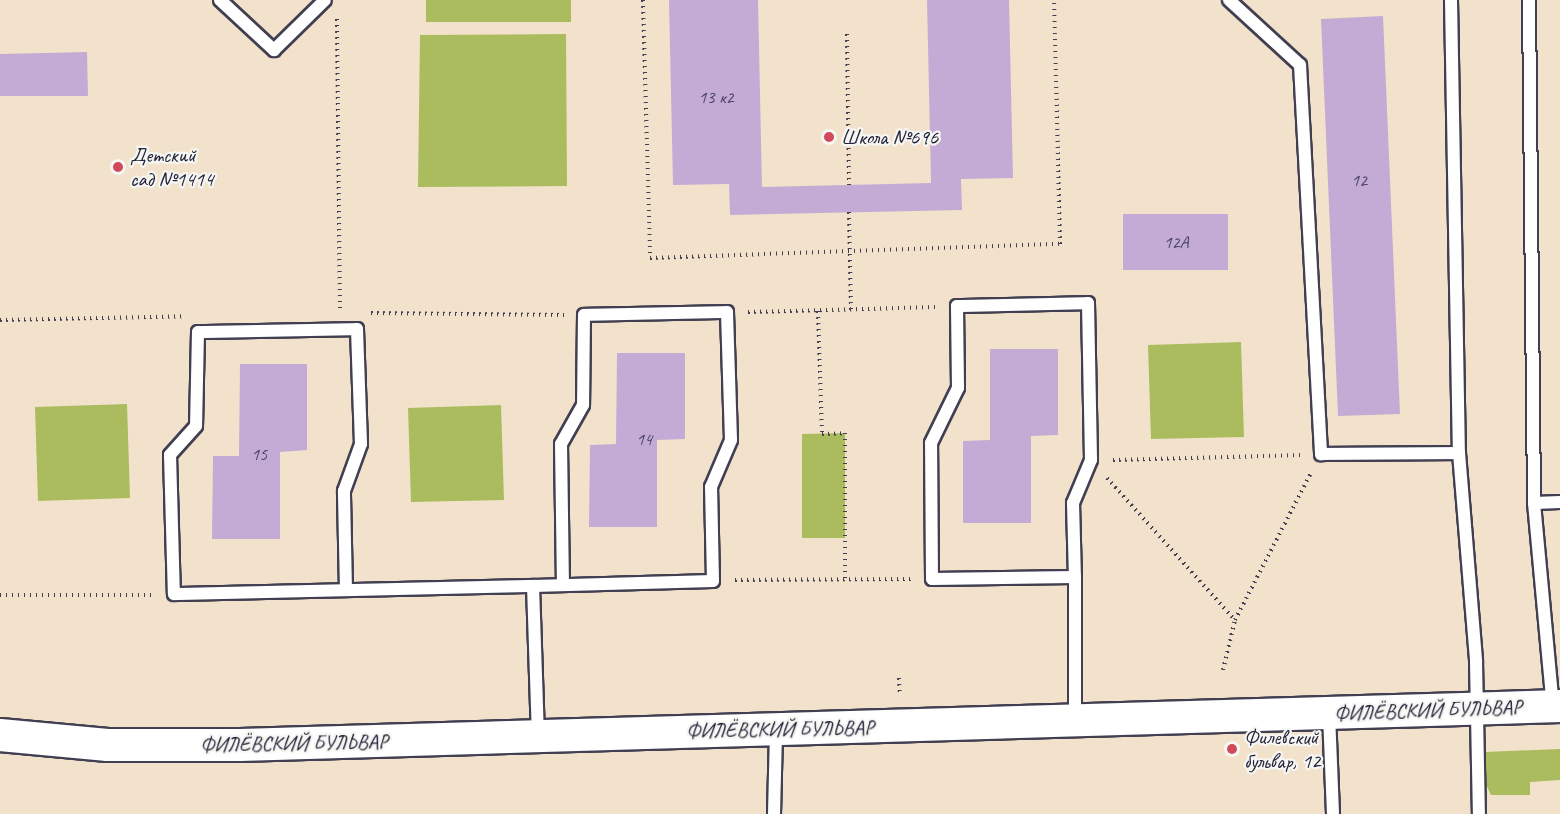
<!DOCTYPE html>
<html>
<head>
<meta charset="utf-8">
<style>
  body { margin:0 }
  #map { position:relative; width:1560px; height:814px; overflow:hidden; background:#f3e2cb; font-family:Caveat,sans-serif }
  div>[style] { position:absolute }
  [style*='--x'] { left:calc(var(--x)*1px); top:calc(var(--y)*1px); width:calc(var(--w)*1px); rotate:calc(var(--a)*1deg) }
  .green>* { inset:0; background:#abbc5f }
  .building>* { inset:0; background:#c3abd5 }
  .path>* { height:4px; margin-top:-2px; transform-origin:0; background:repeating-linear-gradient(90deg,#413f51 0 1.5px,transparent 0 6px) }
  .roads { filter:drop-shadow(2px 0 #413f51) drop-shadow(-2px 0 #413f51) drop-shadow(0 2px #413f51) drop-shadow(0 -2px #413f51) }
  .service>* { height:12px; margin:-6px; padding:0 6px; transform-origin:6px; border-radius:6px; background:#fff }
  .tertiary>* { height:32px; margin:-16px; padding:0 16px; transform-origin:16px; border-radius:16px; background:#fff }
  .dots>* { width:16px; height:16px; translate:-50% -50%; box-sizing:border-box; border:3px solid #f6f6f2; border-radius:50% }
  span { translate:-50% -50%; white-space:nowrap; text-align:center; line-height:1.15; -webkit-text-stroke:4.5px #f6f6f2; paint-order:stroke }
  .number-label { font-size:18px; color:#4a4462 }
  .number-label span { -webkit-text-stroke-width:0 }
  .poi-label { font-size:21px; color:#22223b }
  .left { translate:0 -50%; text-align:left }
  .street-label { font-size:21px; color:#22223b }
</style>
</head>
<body>
<div id="map">
  <div class="green">
    <div style="clip-path:polygon(426px 0,571px 0,571px 22px,426px 22px)"></div>
    <div style="clip-path:polygon(566px 34px,567px 186px,418px 187px,420px 35px)"></div>
    <div style="clip-path:polygon(1241px 342px,1244px 437px,1151px 439px,1148px 345px)"></div>
    <div style="clip-path:polygon(127px 404px,130px 498px,38px 501px,35px 407px)"></div>
    <div style="clip-path:polygon(501px 405px,504px 500px,411px 502px,408px 408px)"></div>
    <div style="clip-path:polygon(845px 433px,845px 538px,802px 538px,802px 434px)"></div>
    <div style="clip-path:polygon(1560px 749px,1560px 780px,1530px 782px,1530px 795px,1491px 795px,1483px 778px,1484px 752px)"></div>
  </div>
  <div class="building">
    <div style="clip-path:polygon(669px 0,758px 0,762px 187px,931px 183px,927px 0,1009px 0,1013px 178px,961px 179px,962px 210px,730px 215px,729px 184px,673px 185px)"></div>
    <div style="clip-path:polygon(1383px 16px,1400px 414px,1338px 416px,1321px 19px)"></div>
    <div style="clip-path:polygon(87px 52px,88px 96px,0 96px,0 54px)"></div>
    <div style="clip-path:polygon(1123px 214px,1228px 214px,1228px 270px,1123px 270px)"></div>
    <div style="clip-path:polygon(990px 349px,1058px 349px,1058px 435px,1031px 436px,1031px 523px,963px 523px,963px 441px,990px 440px)"></div>
    <div style="clip-path:polygon(617px 353px,685px 353px,685px 439px,657px 440px,657px 527px,589px 527px,590px 445px,616px 444px)"></div>
    <div style="clip-path:polygon(240px 364px,307px 364px,307px 450px,280px 452px,280px 539px,212px 539px,213px 456px,239px 456px)"></div>
  </div>
  <div class="path">
    <div style="--x:643;--y:0;--w:258;--a:88.4"></div>
    <div style="--x:650;--y:258;--w:410;--a:-2"></div>
    <div style="--x:1060;--y:244;--w:244;--a:-91.4"></div>
    <div style="--x:337;--y:19;--w:289;--a:89.4"></div>
    <div style="--x:847;--y:34;--w:151;--a:89.2"></div>
    <div style="--x:849;--y:212;--w:99;--a:88.8"></div>
    <div style="--x:818;--y:311;--w:123;--a:88.1"></div>
    <div style="--x:822;--y:434;--w:23;--a:-2"></div>
    <div style="--x:845;--y:433;--w:146;--a:90"></div>
    <div style="--x:748;--y:312;--w:187;--a:-1.5"></div>
    <div style="--x:371;--y:313;--w:193;--a:0.6"></div>
    <div style="--x:0;--y:320;--w:184;--a:-1.2"></div>
    <div style="--x:1113;--y:460;--w:187;--a:-1.5"></div>
    <div style="--x:1107;--y:478;--w:191;--a:48"></div>
    <div style="--x:735;--y:580;--w:176;--a:-0.3"></div>
    <div style="--x:0;--y:595;--w:152;--a:0"></div>
    <div style="--x:1223;--y:670;--w:51;--a:-76.5"></div>
    <div style="--x:1235;--y:620;--w:168;--a:-62.7"></div>
    <div style="--x:899;--y:678;--w:18;--a:87"></div>
  </div>
  <div class="roads">
    <div class="service">
      <div style="--x:220;--y:0;--w:74;--a:42.8"></div>
      <div style="--x:274;--y:50;--w:71;--a:-44.4"></div>
      <div style="--x:1229;--y:0;--w:96;--a:42.5"></div>
      <div style="--x:1300;--y:65;--w:390;--a:86.9"></div>
      <div style="--x:1321;--y:454;--w:138;--a:-0.4"></div>
      <div style="--x:1451;--y:0;--w:453;--a:89"></div>
      <div style="--x:1459;--y:453;--w:210;--a:85.3"></div>
      <div style="--x:1476;--y:662;--w:152;--a:88.9"></div>
      <div style="--x:1529;--y:0;--w:503;--a:89.43"></div>
      <div style="--x:1534;--y:503;--w:204;--a:84.7"></div>
      <div style="--x:1534;--y:503;--w:26;--a:-2"></div>
      <div style="--x:1075;--y:577;--w:143;--a:179.2"></div>
      <div style="--x:932;--y:579;--w:136;--a:-90.4"></div>
      <div style="--x:931;--y:443;--w:61;--a:-63.9"></div>
      <div style="--x:958;--y:388;--w:82;--a:-90.7"></div>
      <div style="--x:957;--y:306;--w:131;--a:-1.3"></div>
      <div style="--x:1088;--y:303;--w:157;--a:88.9"></div>
      <div style="--x:1091;--y:460;--w:47;--a:112.7"></div>
      <div style="--x:1073;--y:503;--w:74;--a:88.5"></div>
      <div style="--x:1075;--y:577;--w:143;--a:90"></div>
      <div style="--x:533;--y:586;--w:180;--a:-1.6"></div>
      <div style="--x:713;--y:581;--w:94;--a:-91.2"></div>
      <div style="--x:711;--y:487;--w:51;--a:-66.9"></div>
      <div style="--x:731;--y:440;--w:128;--a:-91.8"></div>
      <div style="--x:727;--y:312;--w:143;--a:178.8"></div>
      <div style="--x:584;--y:315;--w:90;--a:90.6"></div>
      <div style="--x:583;--y:405;--w:45;--a:119.4"></div>
      <div style="--x:561;--y:444;--w:140;--a:89.2"></div>
      <div style="--x:346;--y:590;--w:99;--a:-91.2"></div>
      <div style="--x:344;--y:491;--w:50;--a:-70.1"></div>
      <div style="--x:361;--y:444;--w:115;--a:-92"></div>
      <div style="--x:357;--y:329;--w:159;--a:178.9"></div>
      <div style="--x:198;--y:332;--w:94;--a:91.2"></div>
      <div style="--x:196;--y:426;--w:39;--a:132"></div>
      <div style="--x:170;--y:455;--w:139;--a:88.4"></div>
      <div style="--x:174;--y:594;--w:359;--a:-1.3"></div>
      <div style="--x:533;--y:586;--w:149;--a:88.1"></div>
      <div style="--x:1329;--y:714;--w:100;--a:87.7"></div>
      <div style="--x:774;--y:814;--w:84;--a:-88.6"></div>
    </div>
    <div class="tertiary">
      <div style="--x:0;--y:735;--w:108;--a:5.3"></div>
      <div style="--x:108;--y:745;--w:132;--a:0"></div>
      <div style="--x:240;--y:745;--w:1321;--a:-1.69"></div>
    </div>
  </div>
  <div class="dots">
    <div style="left:829px;top:137px;background:#d1495b"></div>
    <div style="left:118px;top:167px;background:#d1495b"></div>
    <div style="left:1232px;top:749px;background:#d1495b"></div>
  </div>
  <div class="number-label">
    <span style="left:716px;top:97px">13 к2</span>
    <span style="left:1359px;top:180px">12</span>
    <span style="left:1176px;top:242px">12А</span>
    <span style="left:644px;top:439px">14</span>
    <span style="left:259px;top:454px">15</span>
  </div>
  <div class="poi-label">
    <span class="left" style="left:841px;top:137px">Школа №696</span>
    <span class="left" style="left:130px;top:167px">Детский<br>сад №1414</span>
    <span class="left" style="left:1244px;top:749px">Филевский<br>бульвар, 12</span>
  </div>
  <div class="street-label">
    <span style="left:1428px;top:710px;rotate:-2deg">ФИЛЁВСКИЙ БУЛЬВАР</span>
    <span style="left:780px;top:729px;rotate:-1deg">ФИЛЁВСКИЙ БУЛЬВАР</span>
    <span style="left:294px;top:743px;rotate:-1deg">ФИЛЁВСКИЙ БУЛЬВАР</span>
  </div>
</div>
</body>
</html>
